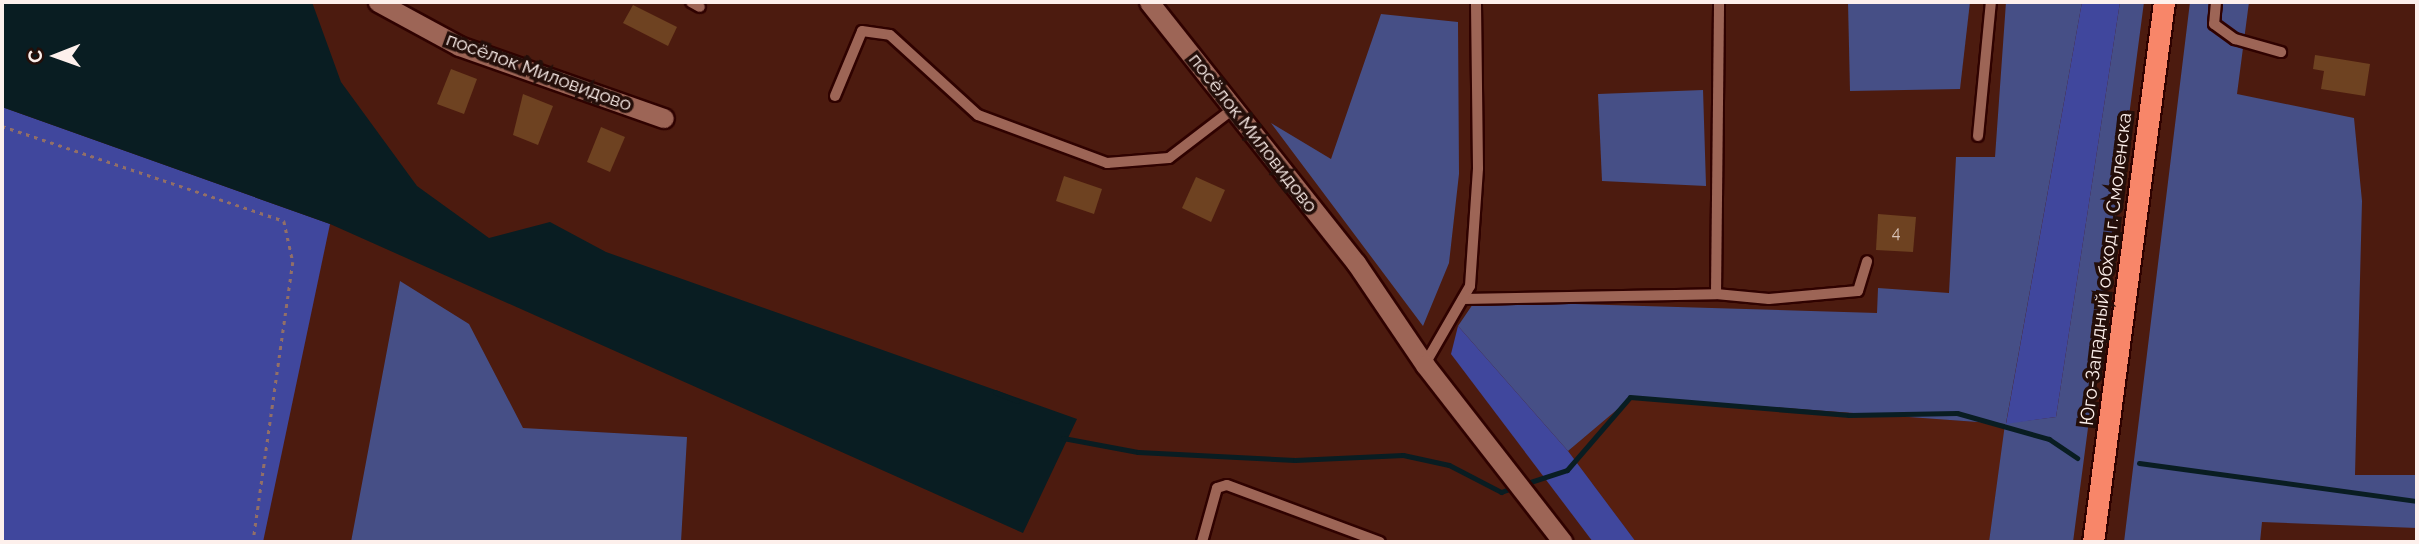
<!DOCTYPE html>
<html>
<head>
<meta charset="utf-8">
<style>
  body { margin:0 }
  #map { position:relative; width:2419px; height:544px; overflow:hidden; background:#4c1b0f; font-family:Raleway,sans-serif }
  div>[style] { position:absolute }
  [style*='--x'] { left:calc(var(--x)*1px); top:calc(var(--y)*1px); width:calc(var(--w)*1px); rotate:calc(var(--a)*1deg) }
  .built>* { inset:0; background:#571f10 }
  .green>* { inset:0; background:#464f86 }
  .forest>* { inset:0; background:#40479d }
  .water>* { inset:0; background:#091d22 }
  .stream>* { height:5px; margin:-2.5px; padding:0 2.5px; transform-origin:2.5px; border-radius:2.5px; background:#091d22 }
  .building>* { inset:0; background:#6e4221 }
  .path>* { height:2.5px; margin-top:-1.25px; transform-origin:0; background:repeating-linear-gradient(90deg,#926f67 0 3.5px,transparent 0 8.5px) }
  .roads { filter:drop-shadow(2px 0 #2f0200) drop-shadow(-2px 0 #2f0200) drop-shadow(0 2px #2f0200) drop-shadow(0 -2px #2f0200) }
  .lane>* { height:10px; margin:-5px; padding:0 5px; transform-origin:5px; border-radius:5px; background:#9d6556 }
  .street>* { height:19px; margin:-9.5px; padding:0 9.5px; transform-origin:9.5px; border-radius:9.5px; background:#9d6556 }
  .highway>* { height:21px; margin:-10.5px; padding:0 10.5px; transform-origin:10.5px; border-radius:10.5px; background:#f88669 }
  span { translate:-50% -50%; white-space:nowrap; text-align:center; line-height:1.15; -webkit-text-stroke:7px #240e09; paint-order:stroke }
  .number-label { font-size:16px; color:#d9c4b9 }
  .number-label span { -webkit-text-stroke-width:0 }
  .street-label { font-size:19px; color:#fdf0ec }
  .frame { position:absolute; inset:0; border:4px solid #fdf0ec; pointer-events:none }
  .north { position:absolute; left:21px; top:21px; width:70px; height:70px; -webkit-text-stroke:5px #240e09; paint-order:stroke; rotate:269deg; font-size:19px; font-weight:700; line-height:28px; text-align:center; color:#fdf0ec }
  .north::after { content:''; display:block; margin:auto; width:24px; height:32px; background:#fdf0ec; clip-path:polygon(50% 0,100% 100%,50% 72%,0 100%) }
</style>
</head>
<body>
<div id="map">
  <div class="built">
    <div style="clip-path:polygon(1632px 397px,2006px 424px,1989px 542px,1636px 542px,1568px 451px)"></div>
  </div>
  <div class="green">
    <div style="clip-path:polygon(1848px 2px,1970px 2px,1960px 89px,1850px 91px)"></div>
    <div style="clip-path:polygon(2006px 2px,2082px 2px,2006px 423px,2056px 417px,2120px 2px,2144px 2px,2073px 542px,1989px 542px,2005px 424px,1632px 397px,1568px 451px,1458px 326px,1475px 301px,1877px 313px,1878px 288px,1949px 293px,1956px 157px,1995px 157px)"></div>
    <div style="clip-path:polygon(2190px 2px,2249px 2px,2237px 94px,2354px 118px,2362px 201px,2355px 475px,2417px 475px,2417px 528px,2262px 522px,2260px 542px,2124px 542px)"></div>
    <div style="clip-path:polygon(1381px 14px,1458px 22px,1459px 174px,1449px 263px,1423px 326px,1271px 123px,1331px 159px)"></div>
    <div style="clip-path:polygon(1703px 90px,1706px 186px,1602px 181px,1598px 94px)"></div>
    <div style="clip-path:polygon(400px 281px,469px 324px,523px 428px,687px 437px,681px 542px,351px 542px)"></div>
  </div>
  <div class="forest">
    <div style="clip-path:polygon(2082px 2px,2120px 2px,2056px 417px,2006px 424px)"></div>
    <div style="clip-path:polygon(2px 107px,330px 224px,263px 542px,2px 542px)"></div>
    <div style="clip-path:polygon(1458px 326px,1568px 451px,1636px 542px,1593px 542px,1451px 354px)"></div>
  </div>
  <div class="water">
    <div style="clip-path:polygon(2px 2px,312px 2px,341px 82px,417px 186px,489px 238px,550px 222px,606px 252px,1077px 419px,1023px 533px,330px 224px,2px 107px)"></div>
  </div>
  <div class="stream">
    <div style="--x:995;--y:392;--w:24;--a:22"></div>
    <div style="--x:1063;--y:438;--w:76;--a:10.6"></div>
    <div style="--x:1138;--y:452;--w:157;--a:2.9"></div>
    <div style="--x:1295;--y:460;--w:108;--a:-2.7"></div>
    <div style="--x:1403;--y:455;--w:47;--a:12.3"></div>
    <div style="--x:1449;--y:465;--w:59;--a:27.4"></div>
    <div style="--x:1501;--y:492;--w:15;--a:-20"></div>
    <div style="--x:2139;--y:463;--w:281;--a:7.8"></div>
    <div style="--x:1524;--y:484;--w:45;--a:-18"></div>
    <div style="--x:1567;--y:470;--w:96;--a:-49.2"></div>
    <div style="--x:1630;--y:397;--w:220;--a:4.7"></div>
    <div style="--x:1849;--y:415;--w:108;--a:-1.1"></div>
    <div style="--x:1957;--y:413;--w:96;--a:15.8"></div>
    <div style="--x:2049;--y:439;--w:34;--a:34"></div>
  </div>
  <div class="building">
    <div style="clip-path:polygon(633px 5px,677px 27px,668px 46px,623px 23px)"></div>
    <div style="clip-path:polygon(2315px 55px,2370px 64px,2365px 96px,2321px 89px,2324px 71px,2313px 69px)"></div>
    <div style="clip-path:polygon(451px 69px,477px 79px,464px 114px,437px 104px)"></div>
    <div style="clip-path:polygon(523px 94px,553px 106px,538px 145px,513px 135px)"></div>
    <div style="clip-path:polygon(601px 127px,625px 137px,610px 172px,587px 162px)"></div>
    <div style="clip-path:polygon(1064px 176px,1102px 189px,1094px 214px,1056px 201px)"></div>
    <div style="clip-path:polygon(1196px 177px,1225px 190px,1211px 222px,1182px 208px)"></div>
    <div style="clip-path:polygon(1878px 214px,1916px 217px,1913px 252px,1876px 250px)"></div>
  </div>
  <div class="path">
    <div style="--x:2;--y:126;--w:298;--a:18.6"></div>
    <div style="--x:284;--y:221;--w:42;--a:77.6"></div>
    <div style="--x:293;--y:262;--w:283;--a:98.1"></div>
  </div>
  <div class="roads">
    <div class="lane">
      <div style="--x:691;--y:2;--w:10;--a:29"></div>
      <div style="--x:2216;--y:2;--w:22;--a:95"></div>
      <div style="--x:2214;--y:24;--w:26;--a:36"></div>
      <div style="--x:2235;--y:39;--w:48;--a:15.8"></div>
      <div style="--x:835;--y:96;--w:70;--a:-67.4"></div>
      <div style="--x:862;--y:31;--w:28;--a:8"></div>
      <div style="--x:890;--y:35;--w:119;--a:42.3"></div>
      <div style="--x:978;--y:115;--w:138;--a:20.4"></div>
      <div style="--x:1107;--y:163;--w:62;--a:-4.6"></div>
      <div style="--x:1169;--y:158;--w:81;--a:-37.4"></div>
      <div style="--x:1978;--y:136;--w:135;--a:-84.5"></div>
      <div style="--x:1716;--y:294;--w:53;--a:5.4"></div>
      <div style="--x:1769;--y:299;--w:89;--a:-5.1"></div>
      <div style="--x:1858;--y:291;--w:31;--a:-73"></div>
      <div style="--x:1463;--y:299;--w:253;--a:-1.1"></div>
      <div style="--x:1716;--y:294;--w:292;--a:-89.4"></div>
      <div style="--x:1425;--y:364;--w:90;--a:-60"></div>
      <div style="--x:1470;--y:286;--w:118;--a:-86.1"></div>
      <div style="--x:1478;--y:168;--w:166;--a:-90.7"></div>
      <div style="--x:1202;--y:542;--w:56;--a:-74.5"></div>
      <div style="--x:1217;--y:488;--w:10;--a:-17"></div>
      <div style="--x:1227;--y:485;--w:163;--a:20.4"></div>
    </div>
    <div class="street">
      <div style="--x:378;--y:2;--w:92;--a:28.5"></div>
      <div style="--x:459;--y:46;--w:217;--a:19.4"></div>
      <div style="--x:1149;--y:2;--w:333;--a:51.6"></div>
      <div style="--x:1356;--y:263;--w:123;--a:55.9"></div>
      <div style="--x:1425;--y:365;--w:224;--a:52.1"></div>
    </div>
    <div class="highway">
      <div style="--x:2093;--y:542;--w:545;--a:-82.51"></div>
    </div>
  </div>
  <div class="number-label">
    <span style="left:1896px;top:233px">4</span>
  </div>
  <div class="street-label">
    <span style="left:539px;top:72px;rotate:20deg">посёлок Миловидово</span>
    <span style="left:1253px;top:133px;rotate:52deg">посёлок Миловидово</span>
    <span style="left:2106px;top:269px;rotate:-83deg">Юго-Западный обход г. Смоленска</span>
  </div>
  <div class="frame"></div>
  <div class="north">С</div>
</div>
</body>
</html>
